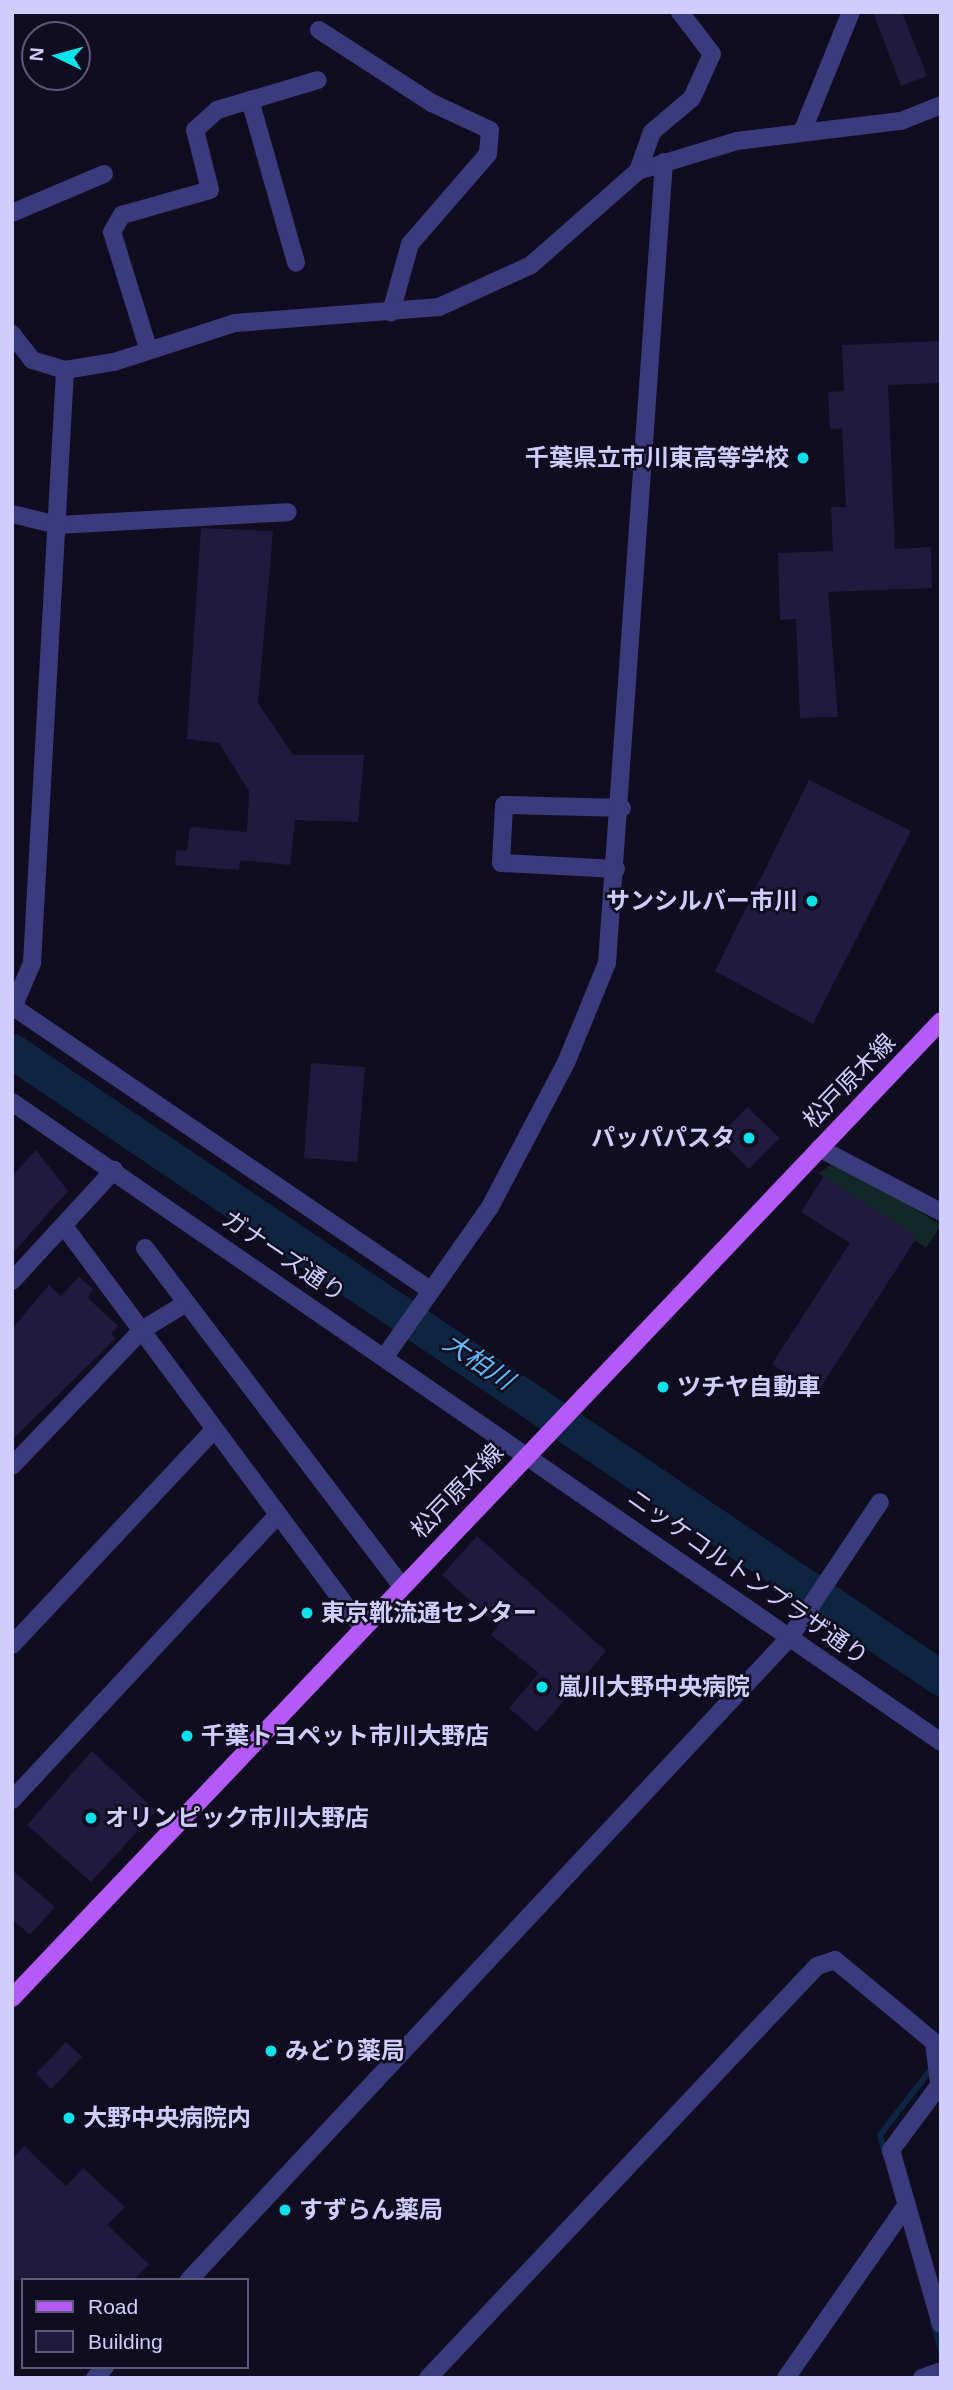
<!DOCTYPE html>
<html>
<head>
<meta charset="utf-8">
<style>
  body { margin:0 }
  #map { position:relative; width:953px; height:2390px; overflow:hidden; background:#0f0d1f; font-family:Helvetica,"Noto Sans JP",sans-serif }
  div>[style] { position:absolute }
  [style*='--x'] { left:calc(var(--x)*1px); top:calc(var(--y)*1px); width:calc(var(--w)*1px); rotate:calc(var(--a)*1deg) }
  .green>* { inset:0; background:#112826 }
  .stream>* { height:6px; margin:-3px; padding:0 3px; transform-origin:3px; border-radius:3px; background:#0e2542 }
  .river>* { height:35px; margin:-17.5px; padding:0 17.5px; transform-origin:17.5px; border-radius:17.5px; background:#0e2542 }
  .building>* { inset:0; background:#201a3f }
  .minor>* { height:18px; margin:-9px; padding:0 9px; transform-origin:9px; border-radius:9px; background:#3a3b7c }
  .major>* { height:18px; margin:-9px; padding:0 9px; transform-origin:9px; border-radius:9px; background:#b45af7 }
  .dots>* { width:19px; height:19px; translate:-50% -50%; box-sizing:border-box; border:4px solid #0f0d1f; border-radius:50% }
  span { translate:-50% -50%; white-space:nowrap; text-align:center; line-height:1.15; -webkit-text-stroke:5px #0f0d1f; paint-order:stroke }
  .poi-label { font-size:24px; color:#d0cdfd; font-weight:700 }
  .right { translate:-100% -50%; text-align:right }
  .left { translate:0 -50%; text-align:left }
  .street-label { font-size:24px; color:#d0cdfd }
  .water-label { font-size:26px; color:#60baf8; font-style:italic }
  .frame { position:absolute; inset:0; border:14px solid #d0cdfd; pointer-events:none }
  .legend { position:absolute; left:21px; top:2278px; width:228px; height:91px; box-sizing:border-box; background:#0f0d1f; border:2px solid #5c5a78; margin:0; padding:9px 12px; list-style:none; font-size:21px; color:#d0cdfd }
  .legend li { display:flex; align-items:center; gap:14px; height:35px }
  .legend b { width:35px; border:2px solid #5c5a78 }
  .north { position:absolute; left:21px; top:21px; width:70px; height:70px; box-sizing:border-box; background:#0f0d1f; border:2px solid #5c5a78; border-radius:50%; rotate:275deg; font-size:19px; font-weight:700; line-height:28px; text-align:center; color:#d0cdfd }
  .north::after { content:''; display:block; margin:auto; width:24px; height:32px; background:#0be1eb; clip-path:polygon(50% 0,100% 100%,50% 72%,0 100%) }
</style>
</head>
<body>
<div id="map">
  <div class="green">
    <div style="clip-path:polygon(838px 1161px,941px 1225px,926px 1248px,818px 1173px)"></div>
  </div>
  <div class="stream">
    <div style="--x:885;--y:2154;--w:20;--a:-105"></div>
    <div style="--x:880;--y:2135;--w:85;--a:-52.2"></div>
    <div style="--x:933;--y:2323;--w:29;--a:74"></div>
  </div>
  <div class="river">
    <div style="--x:12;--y:1051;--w:1121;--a:34.02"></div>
  </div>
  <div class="building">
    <div style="clip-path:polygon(873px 12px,902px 12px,927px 76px,901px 86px)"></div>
    <div style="clip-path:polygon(941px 341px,941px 383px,888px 385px,895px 549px,931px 547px,932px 588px,828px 592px,838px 717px,800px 718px,796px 619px,780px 620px,778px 553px,833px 551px,831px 507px,846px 507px,842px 428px,830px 429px,828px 392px,844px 391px,842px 345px)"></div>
    <div style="clip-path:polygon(201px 528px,273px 531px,258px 703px,293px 755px,364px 755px,358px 822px,295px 820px,290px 865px,240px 860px,239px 870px,175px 865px,176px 850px,187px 851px,190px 827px,247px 832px,249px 791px,219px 743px,187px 739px)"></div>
    <div style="clip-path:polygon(809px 780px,911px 831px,813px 1024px,715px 971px)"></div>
    <div style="clip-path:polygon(311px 1063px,365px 1067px,357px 1162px,304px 1158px)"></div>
    <div style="clip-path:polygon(747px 1107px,780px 1138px,749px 1169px,717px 1138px)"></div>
    <div style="clip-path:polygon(36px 1150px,68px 1191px,12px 1254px,12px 1176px)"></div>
    <div style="clip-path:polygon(824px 1176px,917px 1237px,817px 1393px,772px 1364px,850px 1243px,801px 1212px)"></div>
    <div style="clip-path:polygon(79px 1277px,93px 1289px,88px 1298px,118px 1326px,111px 1334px,116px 1338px,12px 1440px,12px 1329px,49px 1285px,61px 1296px)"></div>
    <div style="clip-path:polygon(477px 1536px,606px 1651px,537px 1732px,509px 1708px,539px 1673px,491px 1635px,498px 1626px,442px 1575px)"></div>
    <div style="clip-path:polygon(92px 1751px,156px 1811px,91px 1882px,27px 1825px)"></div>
    <div style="clip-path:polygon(12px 1870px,55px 1907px,30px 1935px,12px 1919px)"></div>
    <div style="clip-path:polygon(66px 2042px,82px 2057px,51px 2089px,36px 2074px)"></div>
    <div style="clip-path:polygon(24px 2146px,66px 2186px,83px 2168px,125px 2207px,107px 2225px,149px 2264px,134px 2280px,12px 2280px,12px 2159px)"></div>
  </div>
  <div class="minor">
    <div style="--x:319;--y:30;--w:135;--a:32.9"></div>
    <div style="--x:432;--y:103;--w:64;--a:25"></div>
    <div style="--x:490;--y:130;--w:24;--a:95"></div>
    <div style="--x:488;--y:154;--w:119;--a:130.9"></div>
    <div style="--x:410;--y:244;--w:71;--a:105.6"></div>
    <div style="--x:250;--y:100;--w:169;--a:74.2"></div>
    <div style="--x:803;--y:130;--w:127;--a:-67.9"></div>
    <div style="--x:638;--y:171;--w:41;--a:-70.3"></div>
    <div style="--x:652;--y:132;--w:52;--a:-40.4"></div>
    <div style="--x:692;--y:98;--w:48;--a:-65.6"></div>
    <div style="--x:712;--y:54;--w:53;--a:-127.3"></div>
    <div style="--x:12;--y:213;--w:100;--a:-23"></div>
    <div style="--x:12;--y:334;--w:33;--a:52"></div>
    <div style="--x:32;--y:360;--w:34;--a:17"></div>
    <div style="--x:65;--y:370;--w:50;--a:-9.3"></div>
    <div style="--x:114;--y:362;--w:127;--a:-17.9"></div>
    <div style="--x:235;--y:323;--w:205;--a:-4.5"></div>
    <div style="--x:439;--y:307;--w:101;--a:-24.5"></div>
    <div style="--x:531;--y:265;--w:142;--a:-41.3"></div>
    <div style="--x:638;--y:171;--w:103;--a:-16.9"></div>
    <div style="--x:737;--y:141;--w:165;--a:-7"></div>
    <div style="--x:901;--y:121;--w:43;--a:-21.8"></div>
    <div style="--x:148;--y:348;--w:121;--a:-107.2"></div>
    <div style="--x:112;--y:232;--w:20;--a:-60"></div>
    <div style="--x:122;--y:215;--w:91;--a:-15.9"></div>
    <div style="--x:210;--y:190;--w:62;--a:-104"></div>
    <div style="--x:195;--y:130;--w:30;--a:-42"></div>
    <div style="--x:217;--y:110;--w:105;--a:-16.5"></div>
    <div style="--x:12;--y:514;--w:47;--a:13.4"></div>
    <div style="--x:58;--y:525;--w:230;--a:-3.2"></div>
    <div style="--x:616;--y:869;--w:115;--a:-177"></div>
    <div style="--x:501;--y:863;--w:58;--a:-87"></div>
    <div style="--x:504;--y:805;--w:118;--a:1.5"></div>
    <div style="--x:12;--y:1006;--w:505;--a:34.19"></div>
    <div style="--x:12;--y:1010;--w:51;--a:-66.9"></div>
    <div style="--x:32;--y:963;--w:594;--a:-86.81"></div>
    <div style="--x:12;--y:1102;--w:1128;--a:34.56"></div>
    <div style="--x:819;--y:1148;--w:138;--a:27.7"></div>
    <div style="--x:64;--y:1226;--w:498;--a:53.4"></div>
    <div style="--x:145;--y:1248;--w:423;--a:52.8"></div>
    <div style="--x:12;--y:1281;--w:151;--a:-47.4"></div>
    <div style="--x:386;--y:1355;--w:181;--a:-54.9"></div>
    <div style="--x:490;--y:1207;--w:163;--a:-62.2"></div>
    <div style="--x:566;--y:1063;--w:108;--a:-67.7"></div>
    <div style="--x:607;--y:963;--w:803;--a:-85.93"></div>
    <div style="--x:12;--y:1466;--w:188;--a:-46.3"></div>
    <div style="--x:142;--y:1330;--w:52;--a:-31.5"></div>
    <div style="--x:12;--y:1645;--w:295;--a:-46.8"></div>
    <div style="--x:12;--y:1800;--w:387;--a:-47"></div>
    <div style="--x:941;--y:2083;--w:84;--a:126.7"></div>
    <div style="--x:891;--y:2150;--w:181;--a:74"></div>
    <div style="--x:189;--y:2280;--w:880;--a:-46.93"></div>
    <div style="--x:790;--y:1637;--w:162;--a:-56.3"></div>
    <div style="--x:95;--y:2378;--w:15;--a:-48"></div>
    <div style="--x:428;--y:2378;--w:567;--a:-46.64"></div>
    <div style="--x:817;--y:1966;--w:19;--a:-18"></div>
    <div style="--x:835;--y:1960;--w:129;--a:39.6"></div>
    <div style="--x:934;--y:2042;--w:42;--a:83.2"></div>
    <div style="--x:786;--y:2378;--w:210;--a:-55.1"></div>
    <div style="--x:922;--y:2378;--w:20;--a:-20"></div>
  </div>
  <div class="major">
    <div style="--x:12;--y:1998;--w:1348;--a:-46.44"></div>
  </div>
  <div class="dots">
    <div style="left:803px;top:458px;background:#0be1eb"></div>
    <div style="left:812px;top:901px;background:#0be1eb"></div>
    <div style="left:749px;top:1138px;background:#0be1eb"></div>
    <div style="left:663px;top:1387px;background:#0be1eb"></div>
    <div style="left:307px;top:1613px;background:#0be1eb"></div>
    <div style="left:542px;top:1687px;background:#0be1eb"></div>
    <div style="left:187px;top:1736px;background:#0be1eb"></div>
    <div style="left:91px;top:1818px;background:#0be1eb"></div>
    <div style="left:271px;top:2051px;background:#0be1eb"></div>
    <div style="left:69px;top:2118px;background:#0be1eb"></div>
    <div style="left:285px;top:2210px;background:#0be1eb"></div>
  </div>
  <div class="poi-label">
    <span class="right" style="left:789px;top:458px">千葉県立市川東高等学校</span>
    <span class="right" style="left:798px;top:901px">サンシルバー市川</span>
    <span class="right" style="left:735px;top:1138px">パッパパスタ</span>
    <span class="left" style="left:677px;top:1387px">ツチヤ自動車</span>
    <span class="left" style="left:321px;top:1613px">東京靴流通センター</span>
    <span class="left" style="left:558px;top:1687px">嵐川大野中央病院</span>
    <span class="left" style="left:201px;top:1736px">千葉トヨペット市川大野店</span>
    <span class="left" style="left:105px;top:1818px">オリンピック市川大野店</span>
    <span class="left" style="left:285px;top:2051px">みどり薬局</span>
    <span class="left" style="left:83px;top:2118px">大野中央病院内</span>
    <span class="left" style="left:299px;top:2210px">すずらん薬局</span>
  </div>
  <div class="street-label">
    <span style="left:849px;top:1081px;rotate:-46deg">松戸原木線</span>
    <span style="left:284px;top:1256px;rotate:34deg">ガナーズ通り</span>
    <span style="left:457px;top:1491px;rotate:-46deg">松戸原木線</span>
    <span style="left:748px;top:1577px;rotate:35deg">ニッケコルトンプラザ通り</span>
  </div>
  <div class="water-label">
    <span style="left:478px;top:1362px;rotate:34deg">大柏川</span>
  </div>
  <div class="frame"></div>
  <ul class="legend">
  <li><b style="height:9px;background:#b45af7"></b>Road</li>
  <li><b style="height:19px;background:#201a3f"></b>Building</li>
  </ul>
  <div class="north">N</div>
</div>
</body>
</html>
